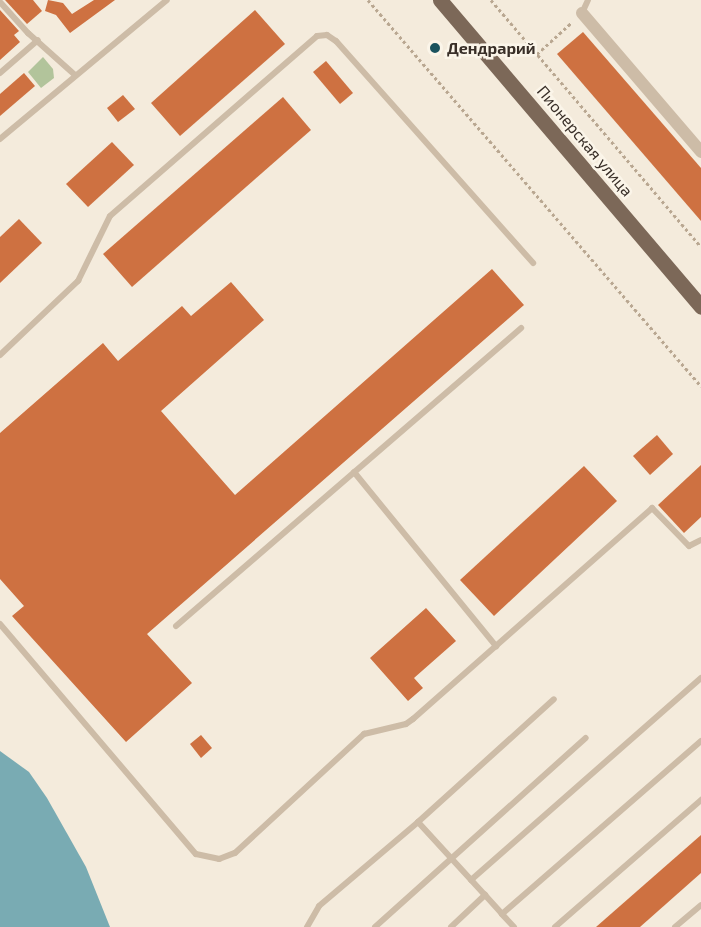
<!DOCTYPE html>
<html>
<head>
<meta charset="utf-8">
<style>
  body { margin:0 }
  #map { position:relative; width:701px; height:927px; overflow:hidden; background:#f4ebdc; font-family:"Exo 2",sans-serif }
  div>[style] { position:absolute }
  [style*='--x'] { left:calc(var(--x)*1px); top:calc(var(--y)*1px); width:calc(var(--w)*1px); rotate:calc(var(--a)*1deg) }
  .green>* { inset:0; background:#b2c49b }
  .water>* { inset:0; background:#79abb3 }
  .building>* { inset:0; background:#ce7141 }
  .path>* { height:3px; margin-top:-1.5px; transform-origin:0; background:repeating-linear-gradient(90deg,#b9a791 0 3px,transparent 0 6px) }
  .lane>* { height:6px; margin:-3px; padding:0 3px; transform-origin:3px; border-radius:3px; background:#cdbca7 }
  .street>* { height:12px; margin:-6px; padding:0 6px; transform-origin:6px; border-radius:6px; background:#cdbca7 }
  .primary>* { height:15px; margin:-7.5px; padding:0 7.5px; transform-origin:7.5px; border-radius:7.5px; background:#7c6858 }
  .dots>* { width:16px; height:16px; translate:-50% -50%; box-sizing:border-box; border:3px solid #fbf5e9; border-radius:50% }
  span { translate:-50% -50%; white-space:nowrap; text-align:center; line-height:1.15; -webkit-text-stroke:5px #fbf5e9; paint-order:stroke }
  .poi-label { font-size:16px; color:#392f28; font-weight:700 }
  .left { translate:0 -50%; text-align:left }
  .street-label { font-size:16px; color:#392f28 }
</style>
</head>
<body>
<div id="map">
  <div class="green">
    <div style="clip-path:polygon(43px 57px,53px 69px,54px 78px,41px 88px,28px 72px)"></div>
  </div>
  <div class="water">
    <div style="clip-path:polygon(0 751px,29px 772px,47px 798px,86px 867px,110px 927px,0 927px)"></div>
  </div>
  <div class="building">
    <div style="clip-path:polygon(5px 0,33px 0,42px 11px,27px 24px)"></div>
    <div style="clip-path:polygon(48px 0,63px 3px,72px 14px,94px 0,115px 0,70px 33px,56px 15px,45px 11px)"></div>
    <div style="clip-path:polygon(0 10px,19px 31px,14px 35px,20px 42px,0 60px)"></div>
    <div style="clip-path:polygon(255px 10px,285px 44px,180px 136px,151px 103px)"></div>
    <div style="clip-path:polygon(583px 32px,701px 168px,701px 221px,557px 54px)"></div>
    <div style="clip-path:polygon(326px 61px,353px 93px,340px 104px,313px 72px)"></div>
    <div style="clip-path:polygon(24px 73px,35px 86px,0 116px,0 94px)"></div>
    <div style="clip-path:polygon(123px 95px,135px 109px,118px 122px,107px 108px)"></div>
    <div style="clip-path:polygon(283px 97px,311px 130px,132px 287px,103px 254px)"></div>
    <div style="clip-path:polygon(112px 142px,134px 165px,88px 207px,66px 184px)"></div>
    <div style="clip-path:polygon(19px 219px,42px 243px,0 283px,0 237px)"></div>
    <div style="clip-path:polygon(492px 269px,524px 305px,147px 634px,192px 683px,126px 742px,12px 616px,24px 606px,0 579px,0 433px,103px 343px,118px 361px,182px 306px,191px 316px,231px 282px,264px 320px,161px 411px,235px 495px)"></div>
    <div style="clip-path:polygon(657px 435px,673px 454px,650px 475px,633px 456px)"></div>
    <div style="clip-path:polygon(701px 465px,701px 517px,684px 533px,658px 505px)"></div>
    <div style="clip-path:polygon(584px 466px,617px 501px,494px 616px,460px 580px)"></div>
    <div style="clip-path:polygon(426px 608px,456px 641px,414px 678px,423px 688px,408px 701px,370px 658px)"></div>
    <div style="clip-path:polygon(201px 735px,212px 748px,201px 758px,190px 744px)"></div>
    <div style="clip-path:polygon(701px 835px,701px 873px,640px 927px,596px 927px)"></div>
  </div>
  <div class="path">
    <div style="--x:368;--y:0;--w:510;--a:49.22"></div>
    <div style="--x:491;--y:0;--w:324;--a:49.6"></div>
    <div style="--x:537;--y:54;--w:47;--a:-42.4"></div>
  </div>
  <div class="lane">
    <div style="--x:0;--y:2;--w:42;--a:47.9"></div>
    <div style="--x:28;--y:33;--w:63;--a:41.8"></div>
    <div style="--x:582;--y:13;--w:14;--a:-65"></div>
    <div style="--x:0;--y:73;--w:50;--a:-41"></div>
    <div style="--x:0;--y:139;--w:217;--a:-39.8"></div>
    <div style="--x:0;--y:355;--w:108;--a:-43.5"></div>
    <div style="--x:78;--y:281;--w:72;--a:-63.8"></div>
    <div style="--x:110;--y:216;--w:274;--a:-41"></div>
    <div style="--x:317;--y:36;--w:10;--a:-6"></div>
    <div style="--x:327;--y:35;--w:11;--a:34"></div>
    <div style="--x:336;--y:41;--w:297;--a:48.4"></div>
    <div style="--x:354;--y:472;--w:225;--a:50.8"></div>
    <div style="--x:0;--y:624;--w:302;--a:49.6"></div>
    <div style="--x:196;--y:854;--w:24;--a:12"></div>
    <div style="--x:219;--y:859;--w:17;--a:-21"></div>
    <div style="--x:235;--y:853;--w:176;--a:-42.7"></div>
    <div style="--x:364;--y:734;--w:43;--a:-13.4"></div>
    <div style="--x:406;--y:724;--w:9;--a:-36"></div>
    <div style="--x:413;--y:719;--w:319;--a:-41.4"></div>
    <div style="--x:652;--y:508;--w:53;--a:45.8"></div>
    <div style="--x:689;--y:546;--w:13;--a:-27"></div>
    <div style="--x:176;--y:626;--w:456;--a:-40.8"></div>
    <div style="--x:418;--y:822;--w:183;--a:-42.1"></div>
    <div style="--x:471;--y:880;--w:306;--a:-41.3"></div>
    <div style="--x:307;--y:927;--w:24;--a:-60"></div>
    <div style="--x:319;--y:906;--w:130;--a:-40.3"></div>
    <div style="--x:418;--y:822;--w:99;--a:47.5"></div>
    <div style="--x:375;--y:927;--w:283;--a:-41.9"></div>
    <div style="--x:451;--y:927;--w:47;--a:-43.3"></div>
    <div style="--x:485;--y:895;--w:25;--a:48"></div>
    <div style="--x:514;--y:927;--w:18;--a:-133"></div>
    <div style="--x:502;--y:914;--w:264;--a:-41"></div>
    <div style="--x:555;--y:927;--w:194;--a:-41"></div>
    <div style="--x:675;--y:927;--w:34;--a:-40"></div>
  </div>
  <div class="street">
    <div style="--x:582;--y:13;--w:183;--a:49.4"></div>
  </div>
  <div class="primary">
    <div style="--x:440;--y:0;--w:403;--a:49.6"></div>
  </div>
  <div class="dots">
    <div style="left:435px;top:48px;background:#1b535e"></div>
  </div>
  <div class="poi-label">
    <span class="left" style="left:447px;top:48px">Дендрарий</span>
  </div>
  <div class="street-label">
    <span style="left:585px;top:141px;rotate:50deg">Пионерская улица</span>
  </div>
</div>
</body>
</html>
